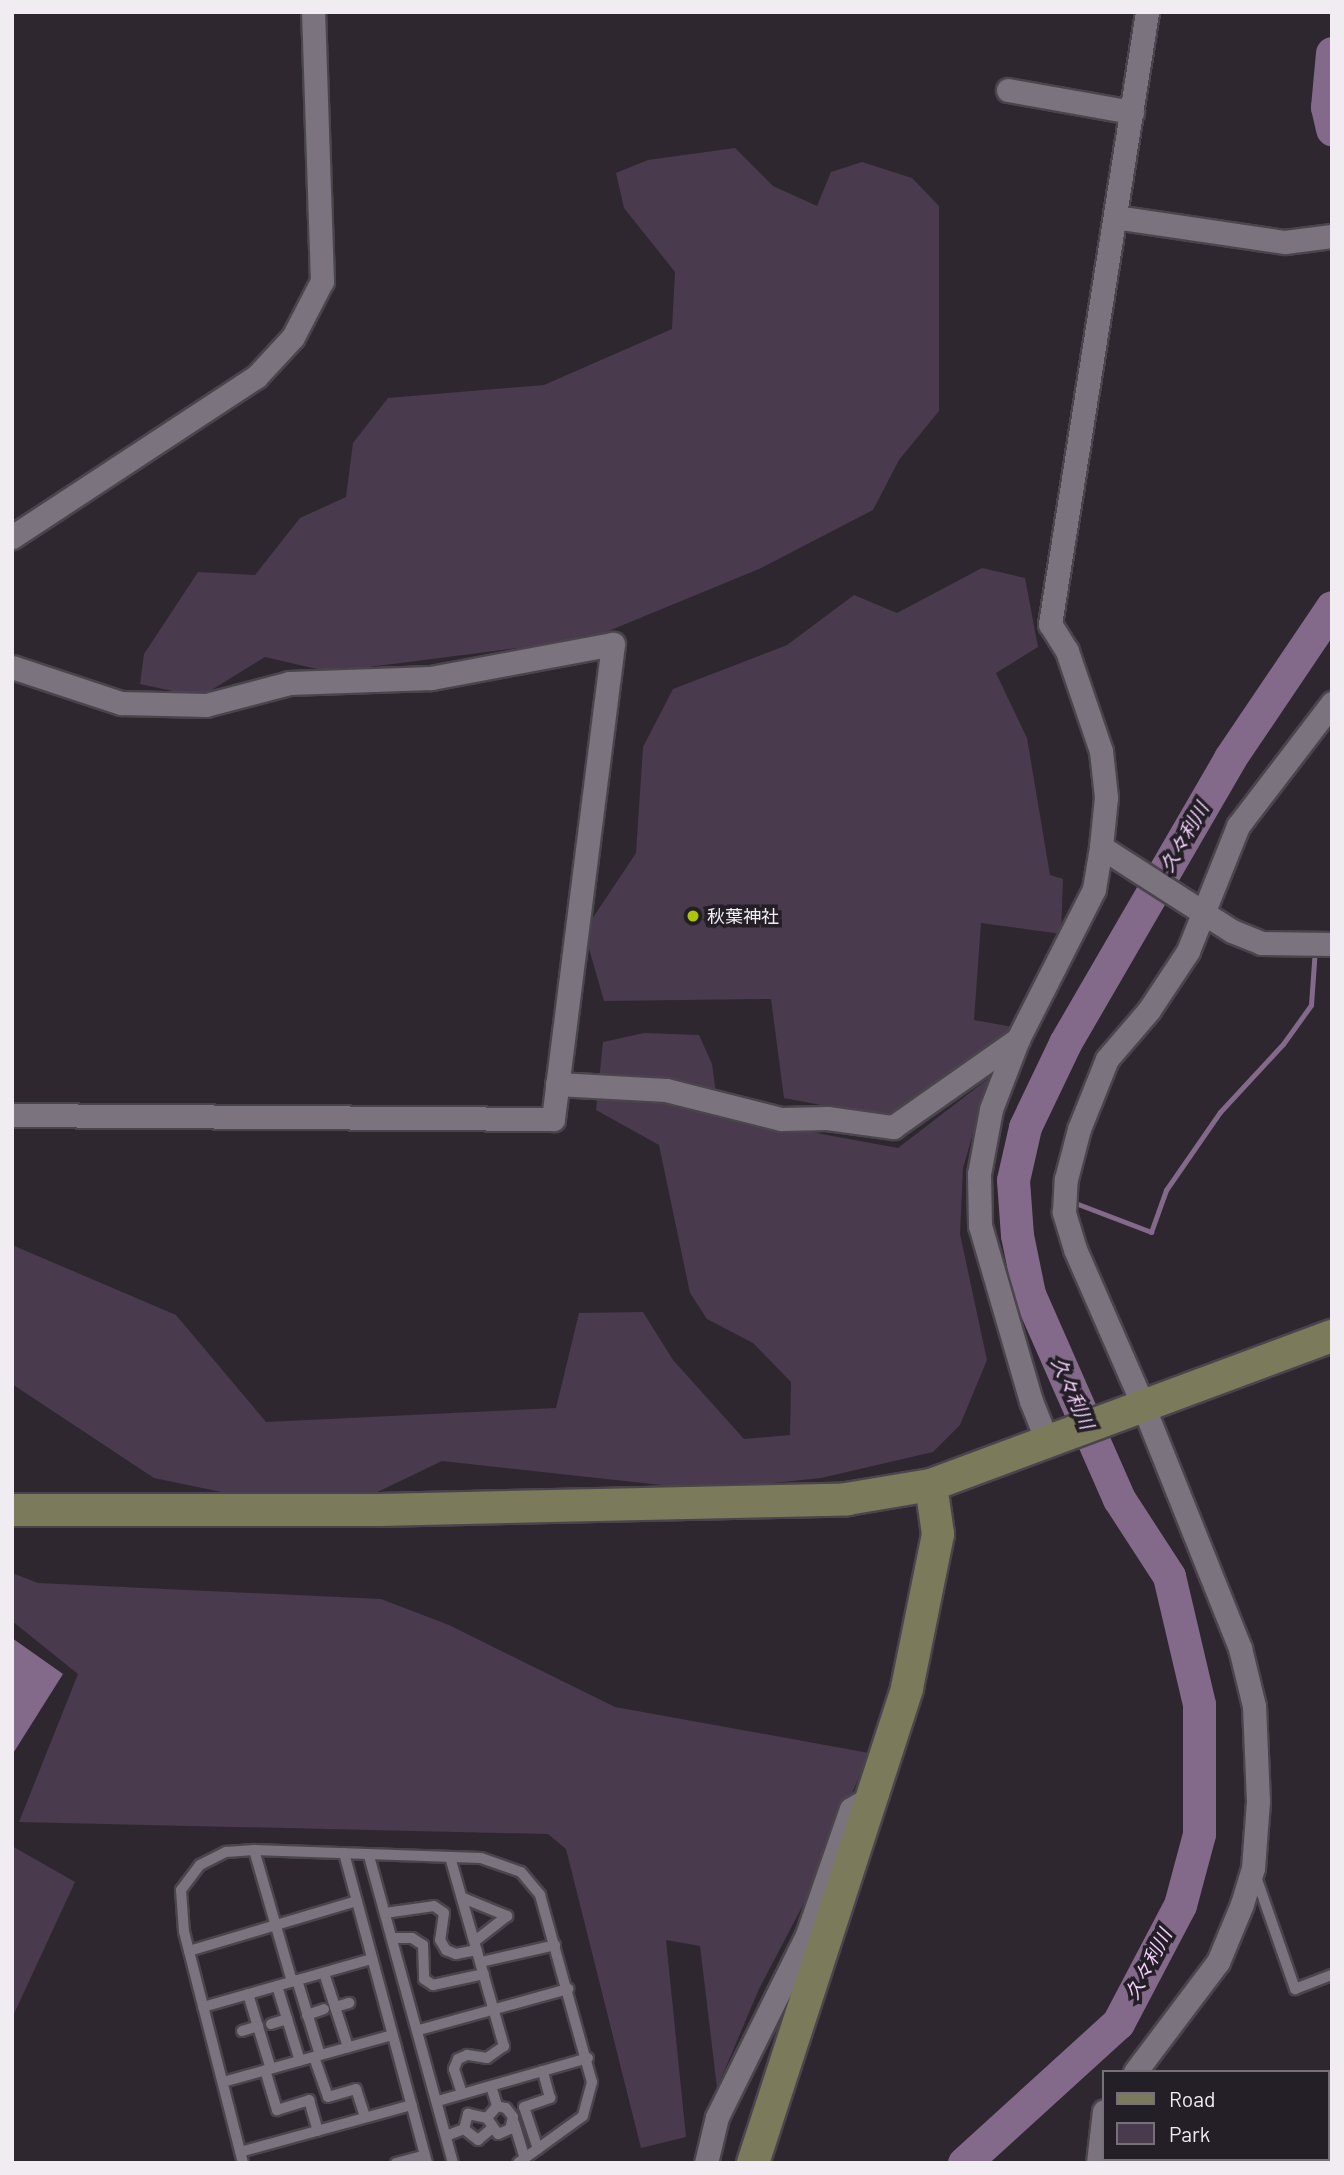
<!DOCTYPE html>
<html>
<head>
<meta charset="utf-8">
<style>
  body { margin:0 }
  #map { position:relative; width:1344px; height:2175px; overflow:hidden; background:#2e2730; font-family:Barlow,"Noto Sans JP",sans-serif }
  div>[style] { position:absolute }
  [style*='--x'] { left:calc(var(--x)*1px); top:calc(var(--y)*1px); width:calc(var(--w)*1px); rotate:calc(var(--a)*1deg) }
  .green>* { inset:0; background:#493a4d }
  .water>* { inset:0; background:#83698a }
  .stream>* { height:5px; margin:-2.5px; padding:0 2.5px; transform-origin:2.5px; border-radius:2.5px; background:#83698a }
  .river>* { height:33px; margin:-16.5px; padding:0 16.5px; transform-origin:16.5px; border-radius:16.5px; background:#83698a }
  .roads { filter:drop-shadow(2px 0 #4a454c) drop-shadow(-2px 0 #4a454c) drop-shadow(0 2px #4a454c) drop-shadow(0 -2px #4a454c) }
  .lane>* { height:10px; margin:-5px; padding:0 5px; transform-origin:5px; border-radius:5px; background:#7b737d }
  .street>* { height:23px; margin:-11.5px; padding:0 11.5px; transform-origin:11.5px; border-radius:11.5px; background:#7b737d }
  .secondary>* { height:32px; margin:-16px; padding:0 16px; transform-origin:16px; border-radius:16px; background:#7b7a5a }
  .dots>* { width:19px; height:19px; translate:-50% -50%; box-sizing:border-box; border:4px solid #241e26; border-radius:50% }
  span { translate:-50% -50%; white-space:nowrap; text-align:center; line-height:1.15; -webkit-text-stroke:7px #241e26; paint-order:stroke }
  .poi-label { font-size:18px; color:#f0ecf2 }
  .left { translate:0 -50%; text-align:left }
  .water-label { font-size:19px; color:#f2d0fd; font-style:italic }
  .frame { position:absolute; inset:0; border:14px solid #f0ecf2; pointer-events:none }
  .legend { position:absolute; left:1102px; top:2070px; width:228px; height:91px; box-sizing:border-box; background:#241e26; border:2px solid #767078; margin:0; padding:9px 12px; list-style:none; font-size:21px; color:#f0ecf2 }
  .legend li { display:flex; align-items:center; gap:14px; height:35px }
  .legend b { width:35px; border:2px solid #767078 }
</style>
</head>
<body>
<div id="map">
  <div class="green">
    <div style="clip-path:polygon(735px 148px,773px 186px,817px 206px,831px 172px,862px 162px,912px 178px,939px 206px,939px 411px,899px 460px,873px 510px,759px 569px,589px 639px,330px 672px,265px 657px,200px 697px,140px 684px,144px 654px,198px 572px,255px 575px,300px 518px,346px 497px,353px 443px,388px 398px,544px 385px,672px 329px,675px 272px,624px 208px,616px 173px,648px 160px)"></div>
    <div style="clip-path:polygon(982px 568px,1025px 578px,1038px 647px,996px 673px,1027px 738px,1050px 875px,1063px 879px,1061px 934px,981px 923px,974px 1020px,1013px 1027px,899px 1111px,879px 1116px,784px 1098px,771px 999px,604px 1001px,584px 931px,636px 853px,643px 747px,673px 689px,787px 645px,854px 595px,897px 613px)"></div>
    <div style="clip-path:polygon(644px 1033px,699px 1035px,712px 1064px,719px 1115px,898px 1148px,989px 1078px,963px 1168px,960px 1234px,987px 1360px,960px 1425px,933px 1452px,821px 1478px,707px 1490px,442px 1461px,365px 1498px,226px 1493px,154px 1478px,12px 1384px,12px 1245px,176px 1315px,266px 1422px,556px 1408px,579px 1313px,643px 1312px,673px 1360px,744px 1439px,790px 1435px,791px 1382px,753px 1343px,707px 1319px,690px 1293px,659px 1145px,596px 1110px,603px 1042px)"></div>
    <div style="clip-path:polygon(12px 1573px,38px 1583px,381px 1599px,449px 1625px,615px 1707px,869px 1753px,814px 1884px,759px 1989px,717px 2088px,700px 1946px,666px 1940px,686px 2137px,641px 2148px,566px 1849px,548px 1834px,19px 1822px,78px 1674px,12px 1621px)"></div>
    <div style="clip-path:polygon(12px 1846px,75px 1882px,12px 2018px)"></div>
  </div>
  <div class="water">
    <div style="clip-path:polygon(12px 1638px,63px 1674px,12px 1755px)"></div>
  </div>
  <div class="stream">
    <div style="--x:1070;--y:1201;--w:87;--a:20.9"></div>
    <div style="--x:1151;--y:1232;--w:45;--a:-70.3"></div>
    <div style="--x:1166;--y:1190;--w:95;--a:-55.3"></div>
    <div style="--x:1220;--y:1112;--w:93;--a:-47.2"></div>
    <div style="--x:1283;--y:1044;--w:48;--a:-54.3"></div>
    <div style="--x:1311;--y:1005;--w:57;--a:-86"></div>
  </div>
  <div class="river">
    <div style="--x:1332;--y:53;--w:54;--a:95.3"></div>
    <div style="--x:1327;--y:107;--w:23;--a:77"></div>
    <div style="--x:964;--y:2163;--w:208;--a:-42.3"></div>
    <div style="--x:1118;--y:2023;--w:133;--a:-62.3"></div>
    <div style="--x:1180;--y:1905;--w:73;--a:-75"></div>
    <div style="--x:1199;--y:1834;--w:130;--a:-90"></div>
    <div style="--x:1199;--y:1704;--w:131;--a:-103.2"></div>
    <div style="--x:1169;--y:1576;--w:92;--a:-123"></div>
    <div style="--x:1119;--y:1499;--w:224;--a:-113.7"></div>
    <div style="--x:1029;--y:1294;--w:60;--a:-101.5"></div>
    <div style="--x:1017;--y:1235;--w:55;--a:-94.2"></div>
    <div style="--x:1013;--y:1180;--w:54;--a:-77.2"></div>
    <div style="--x:1025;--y:1127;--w:93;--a:-64.5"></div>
    <div style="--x:1065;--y:1043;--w:329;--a:-59.9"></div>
    <div style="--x:1230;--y:758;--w:182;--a:-56"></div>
  </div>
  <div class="roads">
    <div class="lane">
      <div style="--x:254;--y:1850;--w:137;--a:73.9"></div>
      <div style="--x:344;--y:1853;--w:321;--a:75"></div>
      <div style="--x:369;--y:1856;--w:318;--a:74.7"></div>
      <div style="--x:450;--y:1857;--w:197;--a:74.1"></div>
      <div style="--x:504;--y:2046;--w:21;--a:145"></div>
      <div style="--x:487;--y:2058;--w:20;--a:-171"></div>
      <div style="--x:467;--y:2055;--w:10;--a:156"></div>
      <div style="--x:458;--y:2059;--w:11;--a:112"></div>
      <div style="--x:454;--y:2069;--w:26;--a:72"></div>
      <div style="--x:1255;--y:1874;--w:122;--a:70.8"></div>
      <div style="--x:1295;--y:1989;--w:40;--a:-21"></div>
      <div style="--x:463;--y:1898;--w:48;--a:22.2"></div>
      <div style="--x:507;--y:1916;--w:41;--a:142"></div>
      <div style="--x:385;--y:1913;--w:49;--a:-8.1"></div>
      <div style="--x:434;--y:1906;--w:12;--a:35"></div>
      <div style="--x:444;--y:1913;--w:27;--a:98"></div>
      <div style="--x:440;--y:1940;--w:12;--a:59"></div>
      <div style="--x:446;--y:1950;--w:11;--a:22"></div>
      <div style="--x:456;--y:1954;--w:21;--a:-11"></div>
      <div style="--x:393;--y:1938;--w:19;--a:0"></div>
      <div style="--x:412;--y:1938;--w:13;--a:32"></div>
      <div style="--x:423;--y:1945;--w:34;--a:88"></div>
      <div style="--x:424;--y:1979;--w:11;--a:34"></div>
      <div style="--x:433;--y:1985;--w:52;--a:-12.2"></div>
      <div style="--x:189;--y:1951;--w:175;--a:-16.6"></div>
      <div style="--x:481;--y:1962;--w:76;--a:-12.9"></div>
      <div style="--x:324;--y:1973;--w:78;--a:72"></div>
      <div style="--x:297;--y:1980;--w:78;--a:73"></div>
      <div style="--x:277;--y:1986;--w:78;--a:73"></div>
      <div style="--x:248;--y:1994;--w:78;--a:73"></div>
      <div style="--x:203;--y:2007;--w:176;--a:-15.9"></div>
      <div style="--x:335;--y:2007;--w:15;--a:-16"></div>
      <div style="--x:307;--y:2015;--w:18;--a:-19"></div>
      <div style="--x:271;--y:2024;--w:17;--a:-17"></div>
      <div style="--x:419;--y:2030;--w:155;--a:-15.4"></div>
      <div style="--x:242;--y:2031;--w:17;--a:-17"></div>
      <div style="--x:314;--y:2057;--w:42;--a:70.7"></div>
      <div style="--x:328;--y:2097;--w:29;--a:-16"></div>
      <div style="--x:356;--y:2089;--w:29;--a:72"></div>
      <div style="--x:265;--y:2070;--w:42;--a:73.3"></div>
      <div style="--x:277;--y:2110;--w:34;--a:-17"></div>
      <div style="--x:309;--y:2100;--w:32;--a:74"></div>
      <div style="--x:223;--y:2082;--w:176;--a:-15.5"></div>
      <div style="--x:491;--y:2086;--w:21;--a:73"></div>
      <div style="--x:497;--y:2106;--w:9;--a:13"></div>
      <div style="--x:506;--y:2108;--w:11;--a:52"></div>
      <div style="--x:513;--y:2117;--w:12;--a:104"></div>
      <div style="--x:510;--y:2129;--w:13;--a:157"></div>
      <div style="--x:498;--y:2134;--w:19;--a:-125"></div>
      <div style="--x:487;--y:2118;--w:16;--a:-50"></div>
      <div style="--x:438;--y:2101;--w:156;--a:-16"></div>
      <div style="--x:514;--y:2123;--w:37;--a:73"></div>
      <div style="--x:464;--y:2129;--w:16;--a:-75"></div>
      <div style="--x:468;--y:2114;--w:19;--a:12"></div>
      <div style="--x:446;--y:2136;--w:19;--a:-21"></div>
      <div style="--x:464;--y:2129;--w:18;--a:38"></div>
      <div style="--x:478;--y:2140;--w:17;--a:-40"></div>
      <div style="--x:538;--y:2149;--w:44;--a:-108.4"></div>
      <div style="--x:524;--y:2107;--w:28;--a:-19"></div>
      <div style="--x:550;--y:2098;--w:28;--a:-105"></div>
      <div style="--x:240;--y:2152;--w:178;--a:-15.3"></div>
      <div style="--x:243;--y:2163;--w:238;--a:-104.3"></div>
      <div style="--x:184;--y:1932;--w:42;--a:-94.1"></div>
      <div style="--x:181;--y:1890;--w:31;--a:-53"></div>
      <div style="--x:200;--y:1865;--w:29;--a:-27"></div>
      <div style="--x:226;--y:1852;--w:28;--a:-4"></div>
      <div style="--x:254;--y:1850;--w:227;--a:2"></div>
      <div style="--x:481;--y:1858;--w:42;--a:19.3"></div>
      <div style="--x:521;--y:1872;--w:30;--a:50"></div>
      <div style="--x:540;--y:1895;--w:194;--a:74.5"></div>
      <div style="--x:592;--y:2082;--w:35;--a:105"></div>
      <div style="--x:583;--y:2116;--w:80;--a:144.1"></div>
      <div style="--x:396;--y:2163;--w:30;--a:-15"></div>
    </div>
    <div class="street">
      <div style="--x:1008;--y:90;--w:126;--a:10.1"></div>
      <div style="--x:1115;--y:217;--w:172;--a:8.4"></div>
      <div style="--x:1285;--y:242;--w:47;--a:-7.3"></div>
      <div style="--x:12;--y:537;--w:292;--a:-33.3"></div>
      <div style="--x:256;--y:377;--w:54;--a:-47.2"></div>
      <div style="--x:293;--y:337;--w:63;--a:-62.6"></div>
      <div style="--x:322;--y:281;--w:269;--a:-91.9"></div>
      <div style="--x:12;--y:667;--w:115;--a:18.3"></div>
      <div style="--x:121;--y:703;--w:85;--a:1.3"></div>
      <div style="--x:206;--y:705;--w:86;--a:-14.8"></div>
      <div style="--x:289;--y:683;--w:142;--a:-2"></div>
      <div style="--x:431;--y:678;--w:185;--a:-10.6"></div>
      <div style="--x:613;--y:644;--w:479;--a:97.2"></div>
      <div style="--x:553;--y:1119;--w:541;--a:-179.58"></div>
      <div style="--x:1101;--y:847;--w:156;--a:32.7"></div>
      <div style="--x:1232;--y:931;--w:31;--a:22"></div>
      <div style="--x:1261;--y:943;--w:71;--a:0.8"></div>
      <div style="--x:557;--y:1084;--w:109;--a:3.2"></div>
      <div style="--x:666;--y:1090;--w:119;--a:14.2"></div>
      <div style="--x:781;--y:1119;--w:46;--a:-1.2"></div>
      <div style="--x:827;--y:1118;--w:67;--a:7.8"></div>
      <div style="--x:893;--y:1127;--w:153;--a:-35.1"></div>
      <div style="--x:1047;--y:1441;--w:43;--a:-111.8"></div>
      <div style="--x:1031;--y:1401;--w:182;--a:-106.2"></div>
      <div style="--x:980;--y:1226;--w:52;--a:-91.1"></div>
      <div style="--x:979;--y:1174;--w:66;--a:-79.5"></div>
      <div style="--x:991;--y:1109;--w:75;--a:-68.9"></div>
      <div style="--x:1018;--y:1039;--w:168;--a:-63.1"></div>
      <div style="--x:1094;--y:889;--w:43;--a:-80.5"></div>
      <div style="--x:1101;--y:847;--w:50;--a:-84.3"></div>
      <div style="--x:1106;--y:797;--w:46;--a:-96.2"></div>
      <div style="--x:1101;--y:751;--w:106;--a:-108.8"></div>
      <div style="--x:1067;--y:651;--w:32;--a:-122"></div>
      <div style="--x:1050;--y:624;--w:620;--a:-80.99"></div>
      <div style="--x:1135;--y:2072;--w:138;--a:-53"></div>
      <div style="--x:1218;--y:1962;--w:63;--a:-67.5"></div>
      <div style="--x:1242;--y:1904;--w:38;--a:-73"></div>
      <div style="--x:1253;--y:1868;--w:67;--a:-85.7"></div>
      <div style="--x:1258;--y:1801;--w:95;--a:-92.4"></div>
      <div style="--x:1254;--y:1706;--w:60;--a:-103.6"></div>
      <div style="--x:1240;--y:1648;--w:262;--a:-111.8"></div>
      <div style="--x:1143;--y:1405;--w:170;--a:-113.6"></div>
      <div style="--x:1075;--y:1249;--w:39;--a:-107"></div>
      <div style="--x:1064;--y:1212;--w:33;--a:-87"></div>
      <div style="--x:1066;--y:1179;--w:52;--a:-75.4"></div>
      <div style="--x:1079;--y:1129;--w:75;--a:-68.2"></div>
      <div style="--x:1107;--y:1059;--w:65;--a:-49.4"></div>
      <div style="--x:1149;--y:1010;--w:71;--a:-56.5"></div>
      <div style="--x:1188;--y:951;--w:135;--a:-68.2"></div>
      <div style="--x:1238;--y:826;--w:155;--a:-52.6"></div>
      <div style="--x:706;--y:2163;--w:47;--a:-76.6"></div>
      <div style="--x:717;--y:2117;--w:203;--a:-63.7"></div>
      <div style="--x:807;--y:1935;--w:133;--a:-70.8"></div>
      <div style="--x:851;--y:1809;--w:30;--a:-30"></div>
      <div style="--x:1098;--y:2163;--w:52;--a:-83.4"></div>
    </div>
    <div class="secondary">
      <div style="--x:12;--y:1510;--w:367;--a:0"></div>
      <div style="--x:379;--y:1510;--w:468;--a:-1.3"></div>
      <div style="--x:847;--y:1499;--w:85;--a:-9.5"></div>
      <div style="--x:931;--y:1485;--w:428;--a:-20.4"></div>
      <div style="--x:753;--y:2163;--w:499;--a:-72"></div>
      <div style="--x:907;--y:1688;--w:157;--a:-78.6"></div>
      <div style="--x:938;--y:1534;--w:49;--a:-98.1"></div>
    </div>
  </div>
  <div class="dots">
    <div style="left:693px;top:916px;background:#aec509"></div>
  </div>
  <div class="poi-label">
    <span class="left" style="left:707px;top:916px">秋葉神社</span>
  </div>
  <div class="water-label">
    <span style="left:1184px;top:837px;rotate:-60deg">久々利川</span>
    <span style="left:1073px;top:1393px;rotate:66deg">久々利川</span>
    <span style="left:1148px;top:1964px;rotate:-62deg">久々利川</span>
  </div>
  <div class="frame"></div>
  <ul class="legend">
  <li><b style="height:9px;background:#7b7a5a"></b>Road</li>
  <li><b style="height:19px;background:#493a4d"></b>Park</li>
  </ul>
</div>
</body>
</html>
